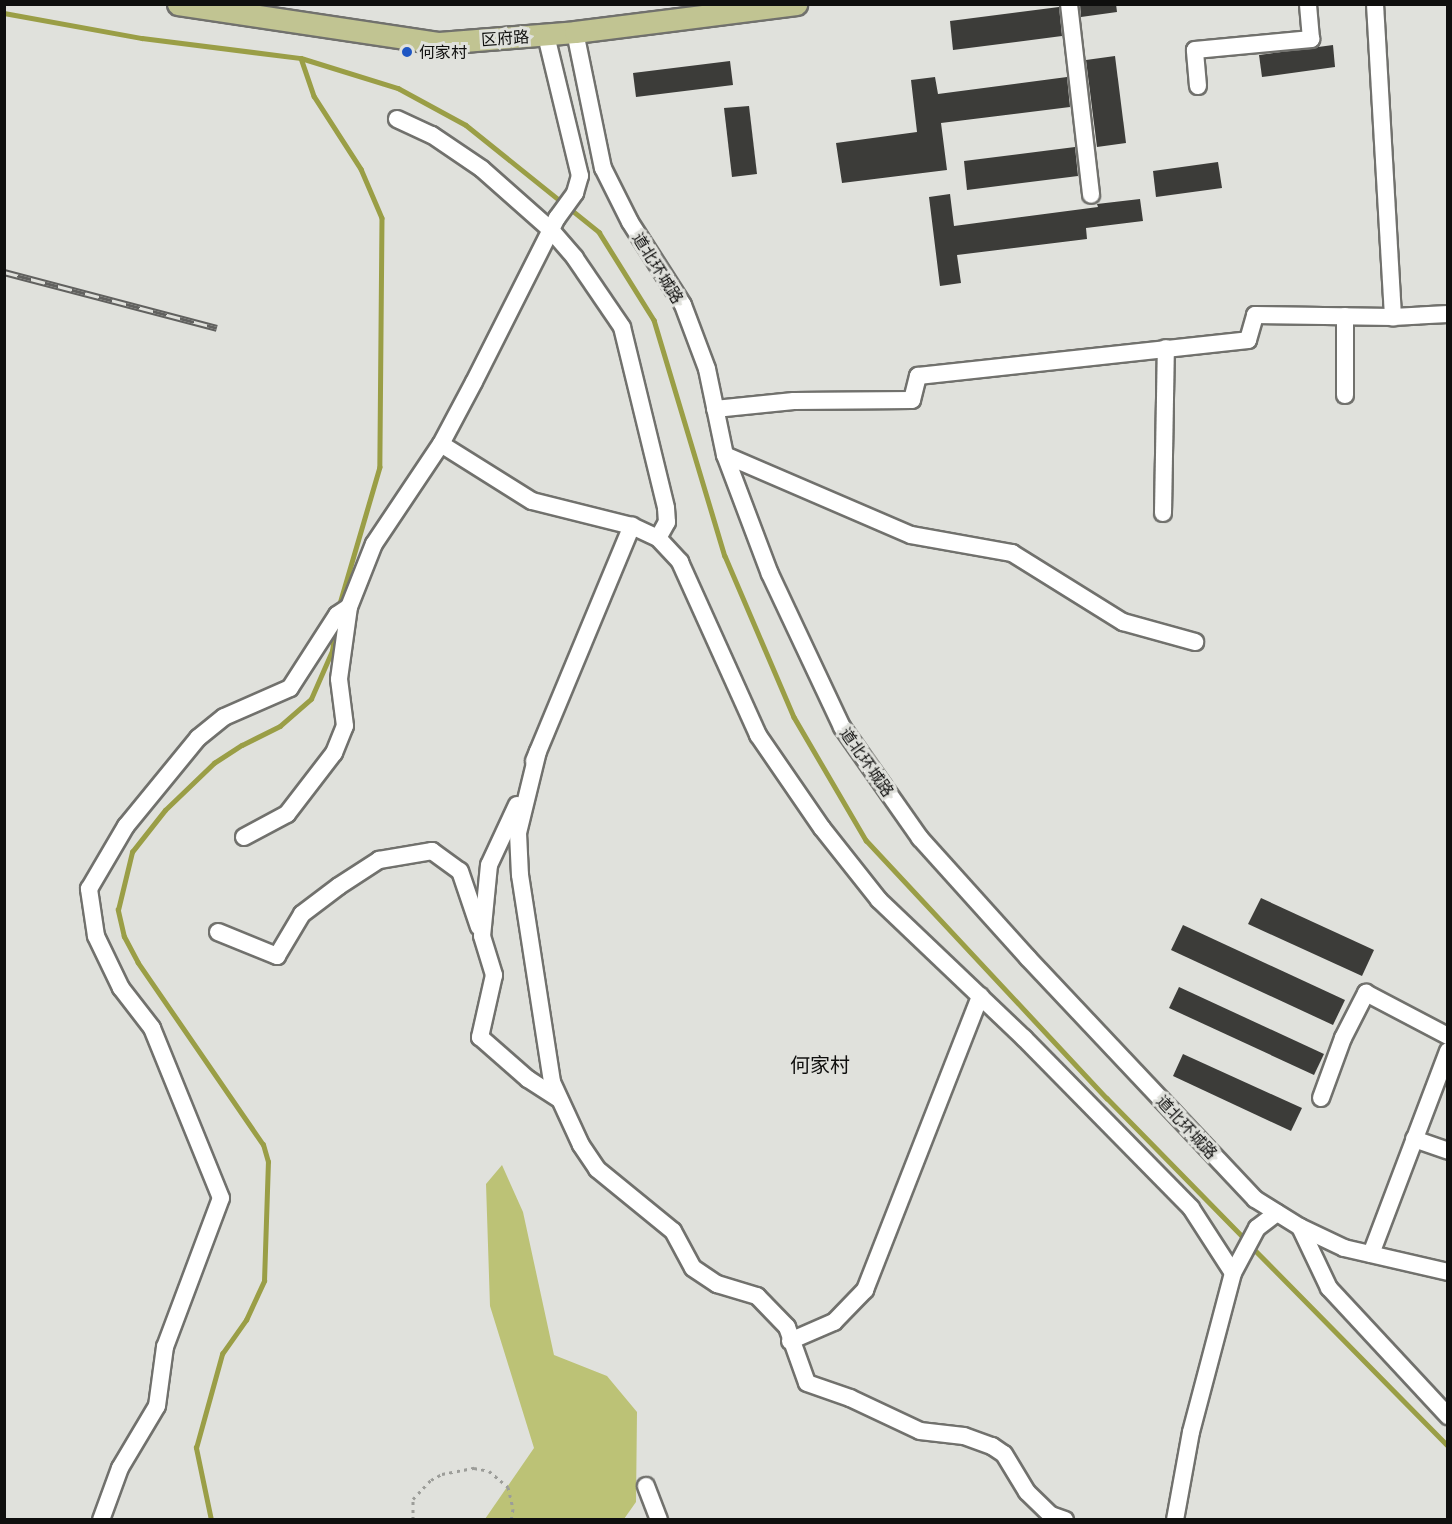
<!DOCTYPE html>
<html>
<head>
<meta charset="utf-8">
<style>
  body { margin:0 }
  #map { position:relative; width:1452px; height:1524px; overflow:hidden; background:#e0e1dc; font-family:Quicksand,"Noto Sans SC",sans-serif }
  div>[style] { position:absolute }
  [style*='--x'] { left:calc(var(--x)*1px); top:calc(var(--y)*1px); width:calc(var(--w)*1px); rotate:calc(var(--a)*1deg) }
  .green>* { inset:0; background:#bcc276 }
  .stream>* { height:4.5px; margin:-2.25px; padding:0 2.25px; transform-origin:2.25px; border-radius:2.25px; background:#9a9e46 }
  .building>* { inset:0; background:#3c3c39 }
  .path>* { height:3px; margin-top:-1.5px; transform-origin:0; background:repeating-linear-gradient(90deg,#9c9d99 0 3px,transparent 0 7.5px) }
  .roads { filter:drop-shadow(2px 0 #71716d) drop-shadow(-2px 0 #71716d) drop-shadow(0 2px #71716d) drop-shadow(0 -2px #71716d) }
  .minor>* { height:16px; margin:-8px; padding:0 8px; transform-origin:8px; border-radius:8px; background:#fff }
  .major>* { height:21px; margin:-10.5px; padding:0 10.5px; transform-origin:10.5px; border-radius:10.5px; background:#c1c492 }
  .rail>* { height:7px; margin-top:-3.5px; transform-origin:0; background:repeating-linear-gradient(90deg,#e0e1dc 0 14px,#61615f 0 28px); box-sizing:border-box; border-block:2px solid #61615f }
  .dots>* { width:16px; height:16px; translate:-50% -50%; box-sizing:border-box; border:3px solid #e0e1dc; border-radius:50% }
  span { translate:-50% -50%; white-space:nowrap; text-align:center; line-height:1.15; -webkit-text-stroke:6px #e0e1dc; paint-order:stroke }
  .street-label { font-size:16px; color:#0f0f0e }
  .poi-label { font-size:16px; color:#0f0f0e }
  .left { translate:0 -50%; text-align:left }
  .quarter-label { font-size:20px; color:#0f0f0e }
  .frame { position:absolute; inset:0; border:6px solid #0f0f0e; pointer-events:none }
</style>
</head>
<body>
<div id="map">
  <div class="green">
    <div style="clip-path:polygon(502px 1165px,523px 1212px,554px 1355px,607px 1376px,637px 1412px,636px 1502px,624px 1519px,485px 1519px,534px 1448px,490px 1306px,486px 1184px)"></div>
  </div>
  <div class="stream">
    <div style="--x:4;--y:13;--w:140;--a:10.3"></div>
    <div style="--x:142;--y:38;--w:160;--a:7.2"></div>
    <div style="--x:301;--y:58;--w:102;--a:17.2"></div>
    <div style="--x:398;--y:88;--w:77;--a:28.6"></div>
    <div style="--x:466;--y:125;--w:171;--a:38.8"></div>
    <div style="--x:599;--y:232;--w:104;--a:58"></div>
    <div style="--x:654;--y:320;--w:246;--a:73.3"></div>
    <div style="--x:725;--y:556;--w:175;--a:66.8"></div>
    <div style="--x:794;--y:717;--w:143;--a:59.7"></div>
    <div style="--x:866;--y:840;--w:353;--a:47"></div>
    <div style="--x:1107;--y:1098;--w:200;--a:45.6"></div>
    <div style="--x:301;--y:58;--w:40;--a:71.1"></div>
    <div style="--x:314;--y:96;--w:87;--a:57.2"></div>
    <div style="--x:361;--y:169;--w:53;--a:66.8"></div>
    <div style="--x:382;--y:218;--w:249;--a:90.5"></div>
    <div style="--x:380;--y:467;--w:146;--a:106.3"></div>
    <div style="--x:1252;--y:1247;--w:279;--a:45.4"></div>
    <div style="--x:211;--y:1520;--w:74;--a:-101.8"></div>
    <div style="--x:196;--y:1448;--w:98;--a:-74.5"></div>
    <div style="--x:222;--y:1354;--w:42;--a:-54.8"></div>
    <div style="--x:246;--y:1320;--w:43;--a:-65.2"></div>
    <div style="--x:264;--y:1281;--w:119;--a:-88.1"></div>
    <div style="--x:268;--y:1162;--w:18;--a:-106"></div>
    <div style="--x:263;--y:1145;--w:221;--a:-124.5"></div>
    <div style="--x:138;--y:963;--w:30;--a:-118"></div>
    <div style="--x:124;--y:937;--w:28;--a:-103"></div>
    <div style="--x:118;--y:910;--w:60;--a:-76.4"></div>
    <div style="--x:132;--y:852;--w:53;--a:-51.8"></div>
    <div style="--x:165;--y:810;--w:68;--a:-43.8"></div>
    <div style="--x:214;--y:763;--w:33;--a:-33"></div>
    <div style="--x:242;--y:745;--w:42;--a:-26.6"></div>
    <div style="--x:280;--y:726;--w:41;--a:-41.1"></div>
    <div style="--x:311;--y:699;--w:52;--a:-66.4"></div>
    <div style="--x:332;--y:651;--w:21;--a:-82"></div>
  </div>
  <div class="building">
    <div style="clip-path:polygon(1080px 4px,1116px 4px,1117px 12px,1081px 17px)"></div>
    <div style="clip-path:polygon(1059px 7px,1062px 36px,953px 50px,950px 21px)"></div>
    <div style="clip-path:polygon(1333px 45px,1335px 67px,1262px 77px,1259px 55px)"></div>
    <div style="clip-path:polygon(1115px 56px,1126px 143px,1097px 147px,1086px 60px)"></div>
    <div style="clip-path:polygon(730px 61px,733px 85px,636px 97px,633px 73px)"></div>
    <div style="clip-path:polygon(935px 77px,938px 94px,1067px 77px,1070px 107px,941px 123px,947px 170px,842px 183px,836px 143px,917px 132px,911px 80px)"></div>
    <div style="clip-path:polygon(749px 106px,757px 174px,732px 177px,724px 108px)"></div>
    <div style="clip-path:polygon(1075px 147px,1078px 176px,967px 190px,964px 161px)"></div>
    <div style="clip-path:polygon(1218px 162px,1222px 188px,1156px 197px,1153px 171px)"></div>
    <div style="clip-path:polygon(950px 194px,954px 226px,1098px 207px,1097px 204px,1140px 199px,1143px 221px,1086px 228px,1087px 239px,957px 255px,961px 283px,940px 286px,929px 197px)"></div>
    <div style="clip-path:polygon(1261px 898px,1374px 950px,1362px 976px,1248px 924px)"></div>
    <div style="clip-path:polygon(1183px 925px,1345px 1000px,1333px 1025px,1171px 950px)"></div>
    <div style="clip-path:polygon(1179px 987px,1324px 1054px,1314px 1075px,1169px 1008px)"></div>
    <div style="clip-path:polygon(1183px 1054px,1302px 1108px,1291px 1131px,1173px 1076px)"></div>
  </div>
  <div class="path">
    <div style="--x:413;--y:1520;--w:21;--a:-90"></div>
    <div style="--x:413;--y:1499;--w:26;--a:-47"></div>
    <div style="--x:431;--y:1480;--w:13;--a:-29"></div>
    <div style="--x:442;--y:1474;--w:33;--a:-11"></div>
    <div style="--x:474;--y:1468;--w:15;--a:11"></div>
    <div style="--x:489;--y:1471;--w:25;--a:40"></div>
    <div style="--x:508;--y:1487;--w:23;--a:77"></div>
    <div style="--x:513;--y:1509;--w:11;--a:100"></div>
  </div>
  <div class="roads">
    <div class="minor">
      <div style="--x:1069;--y:4;--w:192;--a:83.4"></div>
      <div style="--x:1375;--y:4;--w:314;--a:86.7"></div>
      <div style="--x:575;--y:32;--w:139;--a:78.4"></div>
      <div style="--x:603;--y:168;--w:60;--a:63.4"></div>
      <div style="--x:630;--y:222;--w:98;--a:57.4"></div>
      <div style="--x:683;--y:305;--w:68;--a:69.4"></div>
      <div style="--x:707;--y:369;--w:88;--a:78.2"></div>
      <div style="--x:725;--y:455;--w:127;--a:69.3"></div>
      <div style="--x:770;--y:574;--w:169;--a:64.8"></div>
      <div style="--x:842;--y:727;--w:136;--a:54.9"></div>
      <div style="--x:920;--y:838;--w:161;--a:48"></div>
      <div style="--x:1028;--y:958;--w:331;--a:46.7"></div>
      <div style="--x:1255;--y:1199;--w:53;--a:31.9"></div>
      <div style="--x:1300;--y:1227;--w:49;--a:25.5"></div>
      <div style="--x:1344;--y:1248;--w:107;--a:13"></div>
      <div style="--x:1198;--y:86;--w:36;--a:-95"></div>
      <div style="--x:1195;--y:50;--w:117;--a:-5.4"></div>
      <div style="--x:1311;--y:39;--w:35;--a:-95"></div>
      <div style="--x:397;--y:119;--w:38;--a:25"></div>
      <div style="--x:432;--y:135;--w:60;--a:34.2"></div>
      <div style="--x:482;--y:169;--w:92;--a:41.5"></div>
      <div style="--x:551;--y:230;--w:37;--a:49"></div>
      <div style="--x:575;--y:258;--w:83;--a:55.7"></div>
      <div style="--x:622;--y:327;--w:186;--a:76.3"></div>
      <div style="--x:666;--y:508;--w:14;--a:86"></div>
      <div style="--x:667;--y:522;--w:18;--a:119"></div>
      <div style="--x:1345;--y:395;--w:79;--a:-90"></div>
      <div style="--x:715;--y:409;--w:79;--a:-5.8"></div>
      <div style="--x:794;--y:401;--w:118;--a:-0.5"></div>
      <div style="--x:912;--y:400;--w:25;--a:-76"></div>
      <div style="--x:918;--y:376;--w:332;--a:-6.2"></div>
      <div style="--x:1248;--y:340;--w:26;--a:-74"></div>
      <div style="--x:1255;--y:315;--w:138;--a:0.8"></div>
      <div style="--x:1393;--y:317;--w:55;--a:-3.1"></div>
      <div style="--x:441;--y:444;--w:107;--a:32.1"></div>
      <div style="--x:532;--y:501;--w:103;--a:14"></div>
      <div style="--x:632;--y:526;--w:29;--a:25"></div>
      <div style="--x:658;--y:538;--w:33;--a:47"></div>
      <div style="--x:680;--y:562;--w:190;--a:65.7"></div>
      <div style="--x:758;--y:735;--w:113;--a:55.5"></div>
      <div style="--x:822;--y:828;--w:92;--a:51.6"></div>
      <div style="--x:879;--y:900;--w:200;--a:43.6"></div>
      <div style="--x:1024;--y:1038;--w:238;--a:45.5"></div>
      <div style="--x:1191;--y:1208;--w:77;--a:57.1"></div>
      <div style="--x:725;--y:455;--w:202;--a:23.3"></div>
      <div style="--x:911;--y:535;--w:103;--a:10.1"></div>
      <div style="--x:1012;--y:553;--w:131;--a:31.9"></div>
      <div style="--x:1123;--y:622;--w:75;--a:15.5"></div>
      <div style="--x:1163;--y:513;--w:165;--a:-89"></div>
      <div style="--x:538;--y:751;--w:84;--a:103.7"></div>
      <div style="--x:518;--y:833;--w:42;--a:87.3"></div>
      <div style="--x:520;--y:875;--w:209;--a:81.2"></div>
      <div style="--x:552;--y:1082;--w:69;--a:65.3"></div>
      <div style="--x:581;--y:1145;--w:29;--a:56"></div>
      <div style="--x:597;--y:1169;--w:98;--a:39.2"></div>
      <div style="--x:673;--y:1231;--w:42;--a:61.6"></div>
      <div style="--x:693;--y:1268;--w:29;--a:34"></div>
      <div style="--x:717;--y:1284;--w:42;--a:16.7"></div>
      <div style="--x:757;--y:1296;--w:43;--a:45.9"></div>
      <div style="--x:787;--y:1327;--w:59;--a:70.3"></div>
      <div style="--x:807;--y:1383;--w:46;--a:19.2"></div>
      <div style="--x:850;--y:1398;--w:77;--a:25.2"></div>
      <div style="--x:920;--y:1431;--w:44;--a:6.5"></div>
      <div style="--x:964;--y:1436;--w:30;--a:20"></div>
      <div style="--x:992;--y:1446;--w:14;--a:34"></div>
      <div style="--x:1004;--y:1454;--w:44;--a:58.8"></div>
      <div style="--x:1027;--y:1492;--w:33;--a:44"></div>
      <div style="--x:1051;--y:1515;--w:15;--a:20"></div>
      <div style="--x:534;--y:761;--w:255;--a:-67.4"></div>
      <div style="--x:517;--y:805;--w:66;--a:115"></div>
      <div style="--x:489;--y:865;--w:71;--a:95.6"></div>
      <div style="--x:482;--y:936;--w:41;--a:72.9"></div>
      <div style="--x:494;--y:975;--w:64;--a:102.7"></div>
      <div style="--x:480;--y:1037;--w:64;--a:41.2"></div>
      <div style="--x:528;--y:1079;--w:37;--a:33"></div>
      <div style="--x:244;--y:837;--w:49;--a:-28.1"></div>
      <div style="--x:287;--y:814;--w:77;--a:-52.4"></div>
      <div style="--x:334;--y:753;--w:29;--a:-68"></div>
      <div style="--x:345;--y:726;--w:47;--a:-97.3"></div>
      <div style="--x:339;--y:679;--w:73;--a:-82.1"></div>
      <div style="--x:218;--y:932;--w:64;--a:22.1"></div>
      <div style="--x:277;--y:956;--w:49;--a:-59.2"></div>
      <div style="--x:302;--y:914;--w:46;--a:-37.1"></div>
      <div style="--x:339;--y:886;--w:48;--a:-33"></div>
      <div style="--x:379;--y:860;--w:54;--a:-9.6"></div>
      <div style="--x:432;--y:851;--w:34;--a:36"></div>
      <div style="--x:460;--y:871;--w:59;--a:71.3"></div>
      <div style="--x:1321;--y:1098;--w:64;--a:-69.9"></div>
      <div style="--x:1343;--y:1038;--w:51;--a:-62.9"></div>
      <div style="--x:1366;--y:993;--w:93;--a:27.7"></div>
      <div style="--x:1414;--y:1139;--w:36;--a:19"></div>
      <div style="--x:1300;--y:1227;--w:68;--a:64.6"></div>
      <div style="--x:1329;--y:1288;--w:175;--a:47.1"></div>
      <div style="--x:1371;--y:1254;--w:217;--a:-69.2"></div>
      <div style="--x:790;--y:1341;--w:48;--a:-23.4"></div>
      <div style="--x:834;--y:1322;--w:45;--a:-45.9"></div>
      <div style="--x:865;--y:1290;--w:316;--a:-68.6"></div>
      <div style="--x:646;--y:1486;--w:36;--a:69"></div>
      <div style="--x:101;--y:1520;--w:55;--a:-69.9"></div>
      <div style="--x:120;--y:1468;--w:72;--a:-59.2"></div>
      <div style="--x:157;--y:1406;--w:60;--a:-82.3"></div>
      <div style="--x:165;--y:1347;--w:159;--a:-69.4"></div>
      <div style="--x:221;--y:1198;--w:183;--a:-112.1"></div>
      <div style="--x:152;--y:1028;--w:51;--a:-127.8"></div>
      <div style="--x:121;--y:988;--w:58;--a:-115.7"></div>
      <div style="--x:96;--y:936;--w:48;--a:-98.5"></div>
      <div style="--x:89;--y:889;--w:73;--a:-59.6"></div>
      <div style="--x:126;--y:826;--w:114;--a:-50.7"></div>
      <div style="--x:198;--y:738;--w:33;--a:-39"></div>
      <div style="--x:224;--y:717;--w:72;--a:-23.7"></div>
      <div style="--x:290;--y:688;--w:87;--a:-57.2"></div>
      <div style="--x:337;--y:615;--w:14;--a:-34"></div>
      <div style="--x:349;--y:607;--w:68;--a:-68.4"></div>
      <div style="--x:374;--y:544;--w:120;--a:-56.2"></div>
      <div style="--x:441;--y:444;--w:70;--a:-62"></div>
      <div style="--x:474;--y:382;--w:184;--a:-63.2"></div>
      <div style="--x:557;--y:218;--w:31;--a:-54"></div>
      <div style="--x:575;--y:193;--w:18;--a:-74"></div>
      <div style="--x:580;--y:176;--w:145;--a:-103.6"></div>
      <div style="--x:1175;--y:1520;--w:89;--a:-79.7"></div>
      <div style="--x:1191;--y:1432;--w:164;--a:-75.2"></div>
      <div style="--x:1233;--y:1273;--w:51;--a:-61.9"></div>
      <div style="--x:1257;--y:1228;--w:25;--a:-37"></div>
    </div>
    <div class="major">
      <div style="--x:178;--y:4;--w:264;--a:8.5"></div>
      <div style="--x:439;--y:43;--w:136;--a:-4.6"></div>
      <div style="--x:575;--y:32;--w:223;--a:-7.2"></div>
    </div>
  </div>
  <div class="rail">
    <div style="--x:4;--y:272;--w:220;--a:14.7"></div>
  </div>
  <div class="dots">
    <div style="left:407px;top:52px;background:#1e56c3"></div>
  </div>
  <div class="street-label">
    <span style="left:505px;top:38px;rotate:-4deg">区府路</span>
    <span style="left:658px;top:268px;rotate:58deg">道北环城路</span>
    <span style="left:867px;top:762px;rotate:55deg">道北环城路</span>
    <span style="left:1187px;top:1127px;rotate:47deg">道北环城路</span>
  </div>
  <div class="poi-label">
    <span class="left" style="left:419px;top:52px">何家村</span>
  </div>
  <div class="quarter-label">
    <span style="left:820px;top:1064px">何家村</span>
  </div>
  <div class="frame"></div>
</div>
</body>
</html>
